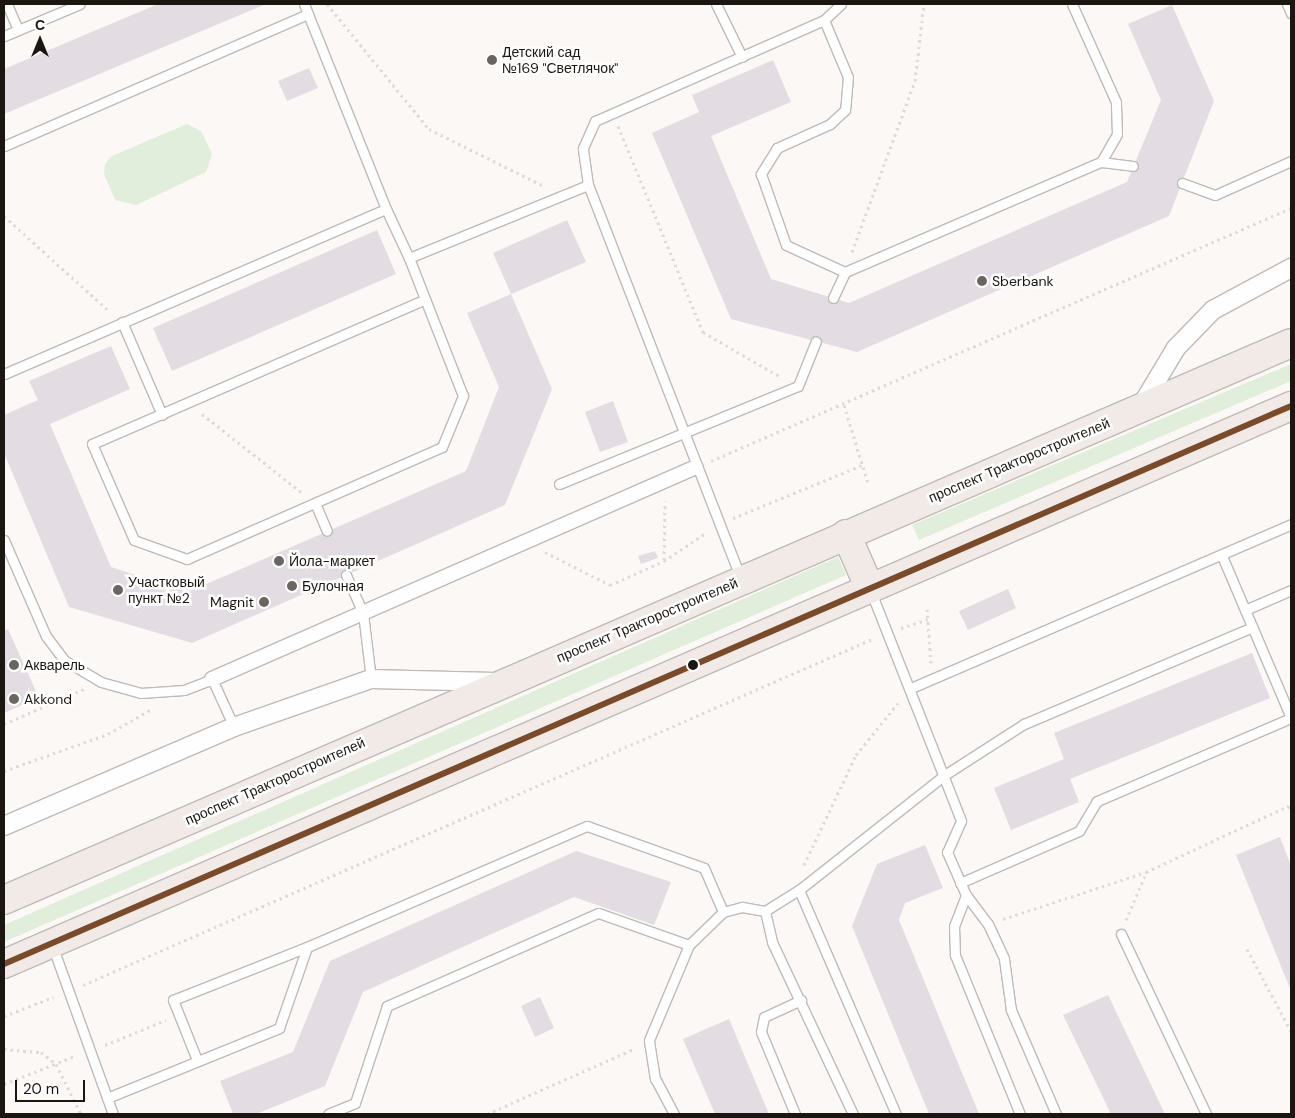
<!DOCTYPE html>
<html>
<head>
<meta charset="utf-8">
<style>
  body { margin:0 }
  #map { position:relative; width:1295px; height:1118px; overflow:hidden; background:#fbf8f5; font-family:"DM Sans",sans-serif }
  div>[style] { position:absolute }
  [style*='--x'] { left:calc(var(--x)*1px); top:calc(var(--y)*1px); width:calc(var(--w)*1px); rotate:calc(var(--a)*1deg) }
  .green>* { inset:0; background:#e1eedb }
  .building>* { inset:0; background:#e4dce3 }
  .path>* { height:3px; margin-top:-1.5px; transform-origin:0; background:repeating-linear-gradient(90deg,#dcdbda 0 2.5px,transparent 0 6.5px) }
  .roads { filter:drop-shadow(1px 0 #bebbb7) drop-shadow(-1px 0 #bebbb7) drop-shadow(0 1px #bebbb7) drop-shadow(0 -1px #bebbb7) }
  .service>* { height:9px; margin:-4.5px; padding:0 4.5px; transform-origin:4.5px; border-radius:4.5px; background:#fefefe }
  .pedestrian>* { height:14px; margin:-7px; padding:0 7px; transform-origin:7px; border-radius:7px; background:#fefefe }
  .minor>* { height:18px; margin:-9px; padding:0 9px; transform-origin:9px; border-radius:9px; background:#fefefe }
  .primary>* { height:28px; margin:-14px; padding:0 14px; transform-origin:14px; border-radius:14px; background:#f2eae7 }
  .bus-1>* { height:6px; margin:-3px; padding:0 3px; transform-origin:3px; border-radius:3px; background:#7a4b2a }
  .dots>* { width:14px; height:14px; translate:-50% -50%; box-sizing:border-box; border:2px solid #fff; border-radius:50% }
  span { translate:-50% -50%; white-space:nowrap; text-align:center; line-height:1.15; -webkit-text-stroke:5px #fff; paint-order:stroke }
  .poi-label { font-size:14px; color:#1b1610 }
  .left { translate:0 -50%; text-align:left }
  .right { translate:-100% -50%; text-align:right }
  .street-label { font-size:14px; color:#1b1610 }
  .frame { position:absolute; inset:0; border:5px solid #1b1610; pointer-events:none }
  .north { position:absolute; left:15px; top:15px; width:50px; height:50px; -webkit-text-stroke:4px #fff; paint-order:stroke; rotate:0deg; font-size:14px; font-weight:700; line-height:20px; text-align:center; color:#1b1610 }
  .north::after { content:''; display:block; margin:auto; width:18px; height:22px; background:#1b1610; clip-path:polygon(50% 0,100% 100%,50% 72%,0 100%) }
  .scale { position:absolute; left:15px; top:1080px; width:70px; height:22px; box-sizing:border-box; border:2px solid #1b1610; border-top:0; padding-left:6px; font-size:15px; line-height:18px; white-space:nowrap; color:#1b1610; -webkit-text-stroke:4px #fff; paint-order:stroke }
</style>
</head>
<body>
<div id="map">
  <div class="green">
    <div style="clip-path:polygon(187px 124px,201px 131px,212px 154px,206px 172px,136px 205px,115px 200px,104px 174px,105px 164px,112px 156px)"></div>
    <div style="clip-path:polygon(1291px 364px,1291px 381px,919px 540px,912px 525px)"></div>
    <div style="clip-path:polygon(838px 557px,846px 575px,4px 942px,4px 925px)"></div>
  </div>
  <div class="building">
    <div style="clip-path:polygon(158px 4px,266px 4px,4px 114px,4px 69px)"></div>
    <div style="clip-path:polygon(1172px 5px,1214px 101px,1169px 216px,857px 352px,731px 319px,652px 133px,699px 112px,692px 95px,773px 60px,791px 102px,711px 136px,771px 279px,849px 303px,1127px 182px,1161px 100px,1128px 24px)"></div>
    <div style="clip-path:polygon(309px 68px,318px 88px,287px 101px,278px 81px)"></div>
    <div style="clip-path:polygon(567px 220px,586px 262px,511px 294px,493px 253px)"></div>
    <div style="clip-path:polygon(377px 230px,396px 274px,172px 371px,153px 328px)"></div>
    <div style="clip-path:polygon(511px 294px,552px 389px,505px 505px,192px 643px,69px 607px,4px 453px,4px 415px,38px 400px,29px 381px,111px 346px,130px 389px,50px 424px,111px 567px,188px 592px,466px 471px,499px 387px,467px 313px)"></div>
    <div style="clip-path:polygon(613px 401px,628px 442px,600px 452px,585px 412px)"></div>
    <div style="clip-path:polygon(655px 551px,658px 558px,641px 564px,638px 556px)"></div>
    <div style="clip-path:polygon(1008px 589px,1016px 608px,968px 630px,959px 611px)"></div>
    <div style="clip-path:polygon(8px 629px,39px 698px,4px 713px,4px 631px)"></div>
    <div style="clip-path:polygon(1252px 653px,1270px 698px,1070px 779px,1079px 802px,1011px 830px,994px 788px,1064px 759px,1054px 733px)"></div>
    <div style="clip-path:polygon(1280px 837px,1291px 866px,1291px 991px,1236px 855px)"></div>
    <div style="clip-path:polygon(925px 845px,943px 888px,905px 903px,899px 920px,979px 1114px,929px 1114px,852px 926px,877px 864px)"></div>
    <div style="clip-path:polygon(576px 851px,671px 882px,654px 925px,574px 897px,363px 992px,325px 1086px,256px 1114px,233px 1114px,220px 1081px,293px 1052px,330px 961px)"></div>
    <div style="clip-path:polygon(1108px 995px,1165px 1114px,1111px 1114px,1063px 1015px)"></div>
    <div style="clip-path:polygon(540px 997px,554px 1028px,535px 1037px,521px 1006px)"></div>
    <div style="clip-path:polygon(729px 1019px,769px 1114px,715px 1114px,683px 1039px)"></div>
  </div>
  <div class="path">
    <div style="--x:327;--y:4;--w:161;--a:50.8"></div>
    <div style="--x:429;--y:129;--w:128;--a:26.4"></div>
    <div style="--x:618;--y:126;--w:223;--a:67.6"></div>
    <div style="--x:703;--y:332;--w:88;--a:30.1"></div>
    <div style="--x:4;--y:216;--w:142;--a:42.1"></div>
    <div style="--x:852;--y:252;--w:182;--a:-69.8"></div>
    <div style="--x:915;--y:81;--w:78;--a:-83.3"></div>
    <div style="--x:844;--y:405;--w:82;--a:72.9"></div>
    <div style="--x:202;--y:414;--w:126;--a:38.2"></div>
    <div style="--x:711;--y:461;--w:633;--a:-23.57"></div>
    <div style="--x:733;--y:518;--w:139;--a:-22.3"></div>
    <div style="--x:545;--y:552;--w:73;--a:26.9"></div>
    <div style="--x:610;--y:585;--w:59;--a:-24"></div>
    <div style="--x:664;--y:561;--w:50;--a:-33.7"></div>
    <div style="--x:664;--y:560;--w:59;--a:-89"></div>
    <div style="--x:927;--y:609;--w:54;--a:85.8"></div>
    <div style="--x:901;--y:628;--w:28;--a:-18"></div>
    <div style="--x:4;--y:724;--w:87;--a:-23.6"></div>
    <div style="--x:4;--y:771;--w:110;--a:-19.6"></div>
    <div style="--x:108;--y:734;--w:51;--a:-29.6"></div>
    <div style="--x:804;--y:865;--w:122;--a:-64.7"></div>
    <div style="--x:856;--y:755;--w:67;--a:-51.1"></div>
    <div style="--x:1003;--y:919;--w:151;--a:-18.2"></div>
    <div style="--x:1146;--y:872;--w:157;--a:-24.9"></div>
    <div style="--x:1288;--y:806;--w:4;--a:45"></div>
    <div style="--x:1126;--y:920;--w:51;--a:-66.9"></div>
    <div style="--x:1247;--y:949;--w:93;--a:61.8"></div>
    <div style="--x:83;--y:985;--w:862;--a:-23.68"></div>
    <div style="--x:4;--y:1016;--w:53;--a:-20.8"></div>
    <div style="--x:105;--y:1045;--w:66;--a:-22.3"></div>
    <div style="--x:4;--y:1049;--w:37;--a:5"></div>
    <div style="--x:41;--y:1052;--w:19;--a:39"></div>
    <div style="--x:56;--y:1064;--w:56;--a:63.4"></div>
    <div style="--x:4;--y:1084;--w:76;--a:-21.5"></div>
    <div style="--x:487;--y:1114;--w:161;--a:-23.9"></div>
  </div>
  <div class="roads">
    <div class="service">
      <div style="--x:7;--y:4;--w:28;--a:67"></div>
      <div style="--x:716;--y:4;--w:59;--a:63.9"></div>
      <div style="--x:1287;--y:4;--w:10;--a:66"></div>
      <div style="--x:308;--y:14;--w:210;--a:68.2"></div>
      <div style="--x:824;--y:20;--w:62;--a:67.2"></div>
      <div style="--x:848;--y:77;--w:33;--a:95"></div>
      <div style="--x:845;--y:110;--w:21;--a:137"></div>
      <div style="--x:830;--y:124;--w:58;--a:155.6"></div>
      <div style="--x:777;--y:148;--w:31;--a:122"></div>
      <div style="--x:761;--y:174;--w:75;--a:70.6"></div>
      <div style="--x:786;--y:245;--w:65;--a:24.6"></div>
      <div style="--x:845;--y:272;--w:279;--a:-23.3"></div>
      <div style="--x:1101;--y:162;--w:32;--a:-60"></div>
      <div style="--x:1117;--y:134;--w:32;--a:-92"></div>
      <div style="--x:1116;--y:102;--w:107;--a:-114.2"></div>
      <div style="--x:4;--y:36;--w:82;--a:-22.8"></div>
      <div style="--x:4;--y:146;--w:331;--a:-23.5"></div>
      <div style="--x:308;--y:14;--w:11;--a:-112"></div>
      <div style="--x:1101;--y:162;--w:32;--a:7"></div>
      <div style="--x:1182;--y:183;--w:35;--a:20"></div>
      <div style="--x:1215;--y:195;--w:83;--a:-24.1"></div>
      <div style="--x:409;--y:258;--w:193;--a:-22.2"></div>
      <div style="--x:833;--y:298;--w:29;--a:-65"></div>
      <div style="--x:122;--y:322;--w:101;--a:66.7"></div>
      <div style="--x:4;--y:374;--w:416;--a:-23.4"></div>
      <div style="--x:386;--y:209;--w:54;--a:64.9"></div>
      <div style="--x:409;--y:258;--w:148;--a:68.6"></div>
      <div style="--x:463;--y:396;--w:55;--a:112.4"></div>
      <div style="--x:442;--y:447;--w:279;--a:156.3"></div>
      <div style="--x:187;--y:559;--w:56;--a:-160.3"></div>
      <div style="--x:134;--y:540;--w:105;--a:-113.6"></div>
      <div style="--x:92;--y:444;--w:363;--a:-23.5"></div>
      <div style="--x:559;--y:484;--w:258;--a:-22.3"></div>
      <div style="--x:798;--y:386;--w:48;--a:-68.2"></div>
      <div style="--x:315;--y:503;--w:30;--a:67"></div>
      <div style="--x:4;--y:540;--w:105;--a:66.4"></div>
      <div style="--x:46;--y:636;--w:30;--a:53"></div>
      <div style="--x:64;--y:660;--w:43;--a:30.7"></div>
      <div style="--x:101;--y:682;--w:41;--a:15.4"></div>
      <div style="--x:141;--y:693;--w:43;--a:-4"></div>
      <div style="--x:184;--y:690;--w:30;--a:-21"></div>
      <div style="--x:212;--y:679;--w:53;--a:65.4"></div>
      <div style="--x:1222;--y:556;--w:176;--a:66.9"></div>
      <div style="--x:346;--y:575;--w:42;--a:65.9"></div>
      <div style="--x:363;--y:613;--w:66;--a:83.1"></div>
      <div style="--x:741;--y:579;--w:423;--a:-111.2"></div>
      <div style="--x:588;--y:185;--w:37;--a:-98"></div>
      <div style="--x:583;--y:148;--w:30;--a:-66"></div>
      <div style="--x:595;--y:121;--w:250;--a:-23.8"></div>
      <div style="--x:824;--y:20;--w:23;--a:-43"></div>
      <div style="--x:871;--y:592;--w:246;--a:68.5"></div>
      <div style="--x:961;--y:821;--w:34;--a:114"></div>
      <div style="--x:947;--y:852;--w:47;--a:66.2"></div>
      <div style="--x:966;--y:895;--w:36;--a:53"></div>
      <div style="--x:988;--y:924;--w:38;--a:65"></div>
      <div style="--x:1004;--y:959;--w:51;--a:82.2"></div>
      <div style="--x:1011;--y:1010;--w:113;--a:66.6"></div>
      <div style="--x:1245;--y:610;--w:50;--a:-23.5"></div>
      <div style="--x:911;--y:688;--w:414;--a:-23.3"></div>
      <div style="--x:960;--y:883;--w:130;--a:-23.6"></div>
      <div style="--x:1079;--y:831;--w:35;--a:-59"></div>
      <div style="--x:1097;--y:801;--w:211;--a:-23.2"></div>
      <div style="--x:799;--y:890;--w:244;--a:66.6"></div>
      <div style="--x:966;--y:895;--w:33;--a:111"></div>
      <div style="--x:954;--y:926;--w:29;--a:88"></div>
      <div style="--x:955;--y:955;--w:172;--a:67.8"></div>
      <div style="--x:765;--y:911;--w:32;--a:77"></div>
      <div style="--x:772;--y:942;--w:190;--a:64.8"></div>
      <div style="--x:723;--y:912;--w:20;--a:-15"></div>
      <div style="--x:742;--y:907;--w:23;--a:10"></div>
      <div style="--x:765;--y:911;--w:40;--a:-32"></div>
      <div style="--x:799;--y:890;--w:187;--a:-38.3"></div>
      <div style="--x:946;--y:774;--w:93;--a:-32.7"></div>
      <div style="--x:1024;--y:724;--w:248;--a:-23"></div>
      <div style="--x:1121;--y:934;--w:199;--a:64.7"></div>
      <div style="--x:52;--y:945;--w:180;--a:70.2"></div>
      <div style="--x:197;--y:1060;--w:65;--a:-111.8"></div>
      <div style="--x:173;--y:1000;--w:144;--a:-21.6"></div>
      <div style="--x:107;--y:1098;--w:186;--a:-22.1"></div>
      <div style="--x:279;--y:1028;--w:86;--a:-70.9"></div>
      <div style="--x:307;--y:947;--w:305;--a:-23.4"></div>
      <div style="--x:587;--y:826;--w:124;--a:19.7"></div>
      <div style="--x:704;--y:868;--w:48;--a:66.6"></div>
      <div style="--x:723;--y:912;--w:47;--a:135.9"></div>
      <div style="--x:689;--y:945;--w:96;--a:-160.6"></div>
      <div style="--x:598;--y:913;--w:231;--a:156.2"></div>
      <div style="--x:387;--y:1006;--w:102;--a:108.3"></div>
      <div style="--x:355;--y:1103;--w:29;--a:158"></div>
      <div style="--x:674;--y:1114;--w:40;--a:-118"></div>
      <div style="--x:655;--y:1079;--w:39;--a:-99"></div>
      <div style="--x:649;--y:1040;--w:103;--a:-67.2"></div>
      <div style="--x:795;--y:1114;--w:89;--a:-112.5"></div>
      <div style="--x:761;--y:1032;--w:15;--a:-79"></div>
      <div style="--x:764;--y:1017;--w:41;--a:-24.7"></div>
    </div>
    <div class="pedestrian">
      <div style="--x:212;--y:679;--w:528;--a:-23.65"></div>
    </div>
    <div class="minor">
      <div style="--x:1140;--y:408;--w:70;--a:-59"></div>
      <div style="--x:1176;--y:348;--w:53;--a:-45.8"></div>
      <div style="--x:1213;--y:310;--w:89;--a:-28.3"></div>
      <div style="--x:4;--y:826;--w:250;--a:-23.3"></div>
      <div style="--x:234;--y:727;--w:145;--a:-19.3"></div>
      <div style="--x:371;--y:679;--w:125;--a:1.4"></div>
    </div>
    <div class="primary">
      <div style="--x:846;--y:534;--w:60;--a:66.4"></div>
      <div style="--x:4;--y:900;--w:1402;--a:-23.4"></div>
      <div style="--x:4;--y:964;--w:1403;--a:-23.44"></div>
    </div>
  </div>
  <div class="bus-1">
    <div style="--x:4;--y:964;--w:1403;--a:-23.44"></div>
  </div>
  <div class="dots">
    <div style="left:492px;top:60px;background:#696560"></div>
    <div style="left:982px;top:281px;background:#696560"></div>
    <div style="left:279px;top:561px;background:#696560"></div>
    <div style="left:292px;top:586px;background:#696560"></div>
    <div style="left:118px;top:590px;background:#696560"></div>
    <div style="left:264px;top:602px;background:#696560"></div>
    <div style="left:14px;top:665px;background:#696560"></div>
    <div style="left:693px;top:665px;background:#1b1610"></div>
    <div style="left:14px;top:699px;background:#696560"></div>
  </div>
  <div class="poi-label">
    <span class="left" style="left:502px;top:60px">Детский сад<br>№169 "Светлячок"</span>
    <span class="left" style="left:992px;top:281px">Sberbank</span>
    <span class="left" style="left:289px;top:561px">Йола-маркет</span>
    <span class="left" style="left:128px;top:590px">Участковый<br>пункт №2</span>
    <span class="left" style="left:302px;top:586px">Булочная</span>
    <span class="right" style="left:254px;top:602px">Magnit</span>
    <span class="left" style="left:24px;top:665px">Акварель</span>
    <span class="left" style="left:24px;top:699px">Akkond</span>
  </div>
  <div class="street-label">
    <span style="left:1019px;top:460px;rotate:-23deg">проспект Тракторостроителей</span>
    <span style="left:647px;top:620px;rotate:-23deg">проспект Тракторостроителей</span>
    <span style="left:275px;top:781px;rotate:-24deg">проспект Тракторостроителей</span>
  </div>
  <div class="frame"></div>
  <div class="north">С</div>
  <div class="scale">20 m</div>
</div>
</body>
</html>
